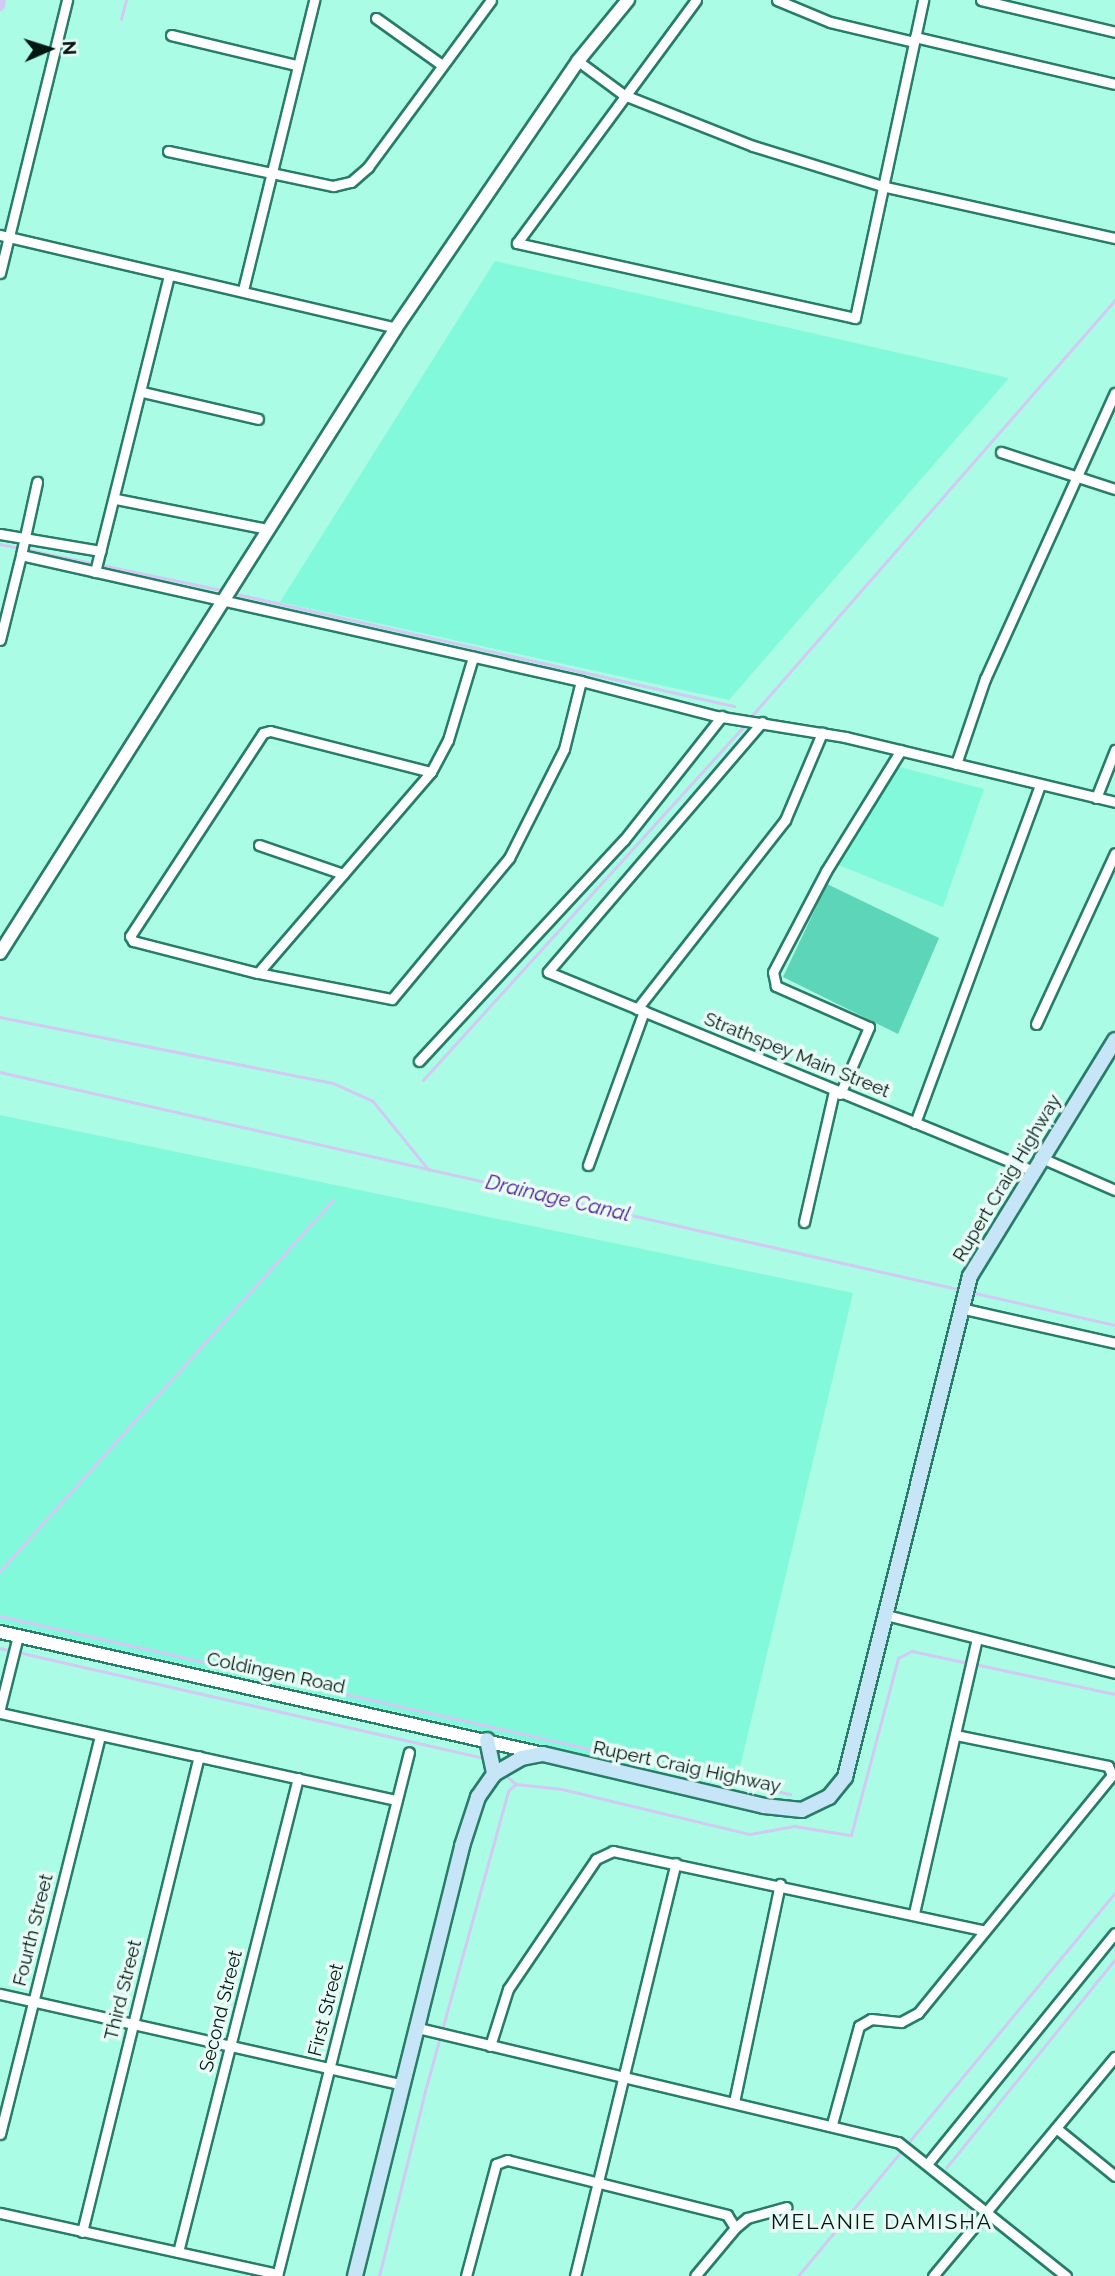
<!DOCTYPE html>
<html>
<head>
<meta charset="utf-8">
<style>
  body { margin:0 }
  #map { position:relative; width:1115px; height:2276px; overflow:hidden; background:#abfce5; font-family:Raleway,sans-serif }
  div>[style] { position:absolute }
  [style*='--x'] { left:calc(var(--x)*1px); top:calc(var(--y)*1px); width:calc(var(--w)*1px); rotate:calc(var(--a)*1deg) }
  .built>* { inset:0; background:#82f9db }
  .green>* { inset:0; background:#5cd5b8 }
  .stream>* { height:2.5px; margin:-1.25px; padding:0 1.25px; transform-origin:1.25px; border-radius:1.25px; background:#d2c9f4 }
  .canal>* { height:10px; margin:-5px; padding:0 5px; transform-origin:5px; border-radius:5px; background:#d2c9f4 }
  .roads { filter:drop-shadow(2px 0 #287c69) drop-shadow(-2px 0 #287c69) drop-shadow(0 2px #287c69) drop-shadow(0 -2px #287c69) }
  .street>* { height:9px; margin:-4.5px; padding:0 4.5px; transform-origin:4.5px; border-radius:4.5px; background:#fff }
  .secondary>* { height:12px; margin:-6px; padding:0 6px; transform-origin:6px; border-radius:6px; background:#fff }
  .primary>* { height:14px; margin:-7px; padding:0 7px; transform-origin:7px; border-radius:7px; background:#c6e5f7 }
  span { translate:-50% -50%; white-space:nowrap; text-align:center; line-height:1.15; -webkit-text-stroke:7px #e8fbf5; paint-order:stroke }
  .street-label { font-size:19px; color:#021712 }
  .water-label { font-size:21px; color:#4e1d95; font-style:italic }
  .neighbourhood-label { font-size:21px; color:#021712; letter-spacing:2px }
  .north { position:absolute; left:14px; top:14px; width:70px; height:70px; -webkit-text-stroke:5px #e8fbf5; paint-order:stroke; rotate:87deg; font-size:19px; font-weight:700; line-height:28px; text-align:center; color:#021712 }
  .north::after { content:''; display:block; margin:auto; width:24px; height:32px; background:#021712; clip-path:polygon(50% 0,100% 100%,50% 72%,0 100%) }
</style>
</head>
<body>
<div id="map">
  <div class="built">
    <div style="clip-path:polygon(495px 261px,1009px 378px,729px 700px,280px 602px)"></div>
    <div style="clip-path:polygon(896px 766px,984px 789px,943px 907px,836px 864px)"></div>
    <div style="clip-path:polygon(0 1115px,853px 1293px,735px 1788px,0 1623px)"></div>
  </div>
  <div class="green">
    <div style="clip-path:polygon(827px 884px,939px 938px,898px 1034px,783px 977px)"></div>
  </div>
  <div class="stream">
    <div style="--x:121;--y:19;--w:20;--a:-75"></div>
    <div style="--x:0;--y:544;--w:231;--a:11.7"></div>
    <div style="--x:232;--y:593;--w:515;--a:12.69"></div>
    <div style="--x:749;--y:719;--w:556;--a:-48.86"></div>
    <div style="--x:0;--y:1017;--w:339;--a:11.2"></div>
    <div style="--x:333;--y:1083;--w:44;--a:24.2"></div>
    <div style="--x:373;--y:1101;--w:89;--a:50.9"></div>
    <div style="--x:0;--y:1072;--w:986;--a:12.77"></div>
    <div style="--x:423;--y:1080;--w:479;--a:-47.8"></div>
    <div style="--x:971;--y:1292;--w:148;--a:12.9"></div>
    <div style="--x:0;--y:1571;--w:499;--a:-48.1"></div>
    <div style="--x:0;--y:1616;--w:810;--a:12.7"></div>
    <div style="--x:0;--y:1648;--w:496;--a:12.8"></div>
    <div style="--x:975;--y:1664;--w:143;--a:12.1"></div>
    <div style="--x:503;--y:1773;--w:17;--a:40"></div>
    <div style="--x:946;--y:2168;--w:269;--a:-51"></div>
    <div style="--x:379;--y:2276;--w:191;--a:-76"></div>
    <div style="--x:425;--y:2091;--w:311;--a:-74.5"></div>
    <div style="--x:508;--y:1791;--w:11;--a:-41"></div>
    <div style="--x:516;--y:1784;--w:46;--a:6.2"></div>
    <div style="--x:562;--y:1789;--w:193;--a:13.5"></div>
    <div style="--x:750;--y:1834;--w:45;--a:-10.3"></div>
    <div style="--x:794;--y:1826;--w:58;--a:9"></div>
    <div style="--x:851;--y:1835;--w:183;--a:-75.1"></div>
    <div style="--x:898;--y:1658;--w:16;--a:-27"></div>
    <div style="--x:912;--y:1651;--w:57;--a:12.1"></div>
    <div style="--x:798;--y:2276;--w:497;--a:-50.4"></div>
  </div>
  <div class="canal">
    <div style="--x:0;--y:6;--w:6;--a:-81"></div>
  </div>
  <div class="roads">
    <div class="street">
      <div style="--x:696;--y:0;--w:302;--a:126.4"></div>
      <div style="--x:517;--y:243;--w:346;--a:12.5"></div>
      <div style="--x:855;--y:318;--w:325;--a:-77.9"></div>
      <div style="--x:777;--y:0;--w:57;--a:22.5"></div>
      <div style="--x:830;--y:22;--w:86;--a:13.4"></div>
      <div style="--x:981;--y:0;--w:138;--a:13.4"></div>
      <div style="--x:376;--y:18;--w:81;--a:35.5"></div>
      <div style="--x:171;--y:35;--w:129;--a:13.5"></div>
      <div style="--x:915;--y:37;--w:205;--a:13.2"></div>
      <div style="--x:578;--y:61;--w:57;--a:36.5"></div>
      <div style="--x:624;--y:95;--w:139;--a:21.6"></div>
      <div style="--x:753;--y:146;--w:135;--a:17.2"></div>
      <div style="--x:882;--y:186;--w:239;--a:12.6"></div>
      <div style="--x:168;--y:151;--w:169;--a:12"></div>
      <div style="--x:333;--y:186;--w:18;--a:-13"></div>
      <div style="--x:351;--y:182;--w:23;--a:-41"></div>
      <div style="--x:368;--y:167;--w:207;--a:-53.6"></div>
      <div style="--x:0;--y:235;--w:407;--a:13.2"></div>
      <div style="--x:0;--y:273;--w:281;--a:-76.2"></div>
      <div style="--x:243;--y:290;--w:299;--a:-76.2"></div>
      <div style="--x:142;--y:392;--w:119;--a:13.1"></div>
      <div style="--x:1001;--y:452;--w:120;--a:18"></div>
      <div style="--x:116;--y:499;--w:155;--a:11.2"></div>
      <div style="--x:0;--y:534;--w:102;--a:9.6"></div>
      <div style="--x:21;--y:555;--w:75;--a:-77.6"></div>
      <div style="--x:95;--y:572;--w:306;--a:-76"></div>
      <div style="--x:0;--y:640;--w:88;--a:-76.1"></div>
      <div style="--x:21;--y:555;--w:574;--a:12.68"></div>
      <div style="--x:581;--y:681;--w:139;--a:14.5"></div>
      <div style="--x:716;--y:716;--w:131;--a:9.2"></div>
      <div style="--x:845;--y:737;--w:278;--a:13.5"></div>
      <div style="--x:762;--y:722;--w:329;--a:130.6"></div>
      <div style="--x:548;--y:972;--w:522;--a:22.29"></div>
      <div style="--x:956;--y:764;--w:90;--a:-71.2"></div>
      <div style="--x:985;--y:679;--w:314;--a:-65.6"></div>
      <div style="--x:431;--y:772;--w:166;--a:-165.7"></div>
      <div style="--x:270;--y:731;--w:7;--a:164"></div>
      <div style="--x:263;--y:733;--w:243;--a:123.2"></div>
      <div style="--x:130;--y:936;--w:6;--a:59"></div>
      <div style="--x:133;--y:941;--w:129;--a:14.4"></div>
      <div style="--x:258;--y:973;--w:136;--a:11"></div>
      <div style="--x:392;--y:999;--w:183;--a:-50.3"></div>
      <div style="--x:509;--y:858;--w:122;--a:-63.2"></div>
      <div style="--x:564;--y:749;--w:70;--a:-76"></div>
      <div style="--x:1096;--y:798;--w:52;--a:-68.4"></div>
      <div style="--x:259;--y:845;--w:89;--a:19"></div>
      <div style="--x:258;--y:973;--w:265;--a:-49.3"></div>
      <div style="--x:431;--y:772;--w:36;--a:-62"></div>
      <div style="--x:448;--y:740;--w:87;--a:-73.2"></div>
      <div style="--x:637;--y:1009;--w:240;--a:-51.9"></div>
      <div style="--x:785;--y:820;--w:95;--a:-67"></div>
      <div style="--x:1036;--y:1024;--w:188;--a:-65.2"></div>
      <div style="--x:419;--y:1061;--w:301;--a:-47.2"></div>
      <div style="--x:624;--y:840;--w:158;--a:-51.7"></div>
      <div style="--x:840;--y:1094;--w:73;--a:-66.6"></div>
      <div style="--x:869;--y:1027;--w:102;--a:-156.2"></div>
      <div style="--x:776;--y:986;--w:14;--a:-102"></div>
      <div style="--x:773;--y:972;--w:114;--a:-62.3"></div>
      <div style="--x:826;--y:871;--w:142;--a:-58.2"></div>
      <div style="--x:915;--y:1123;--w:360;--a:-69.7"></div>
      <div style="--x:1039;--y:1157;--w:83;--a:23.5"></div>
      <div style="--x:588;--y:1165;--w:164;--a:-70"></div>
      <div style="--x:804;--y:1222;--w:134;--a:-77.1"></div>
      <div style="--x:960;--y:1308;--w:159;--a:12.7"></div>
      <div style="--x:886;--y:1615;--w:236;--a:14.2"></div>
      <div style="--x:0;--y:1708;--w:74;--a:-76"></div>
      <div style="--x:0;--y:1713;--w:406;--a:12.4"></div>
      <div style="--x:914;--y:1913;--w:281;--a:-77.1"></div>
      <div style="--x:0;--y:1994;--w:414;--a:12.7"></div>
      <div style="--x:418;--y:2028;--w:493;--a:13.4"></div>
      <div style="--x:898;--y:2142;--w:215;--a:38.6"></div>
      <div style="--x:490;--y:2046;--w:60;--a:-72.5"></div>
      <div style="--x:508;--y:1989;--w:157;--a:-55.9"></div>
      <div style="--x:596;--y:1859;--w:19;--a:-25"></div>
      <div style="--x:613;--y:1851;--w:378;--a:12.1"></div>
      <div style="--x:734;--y:2102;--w:223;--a:-78.1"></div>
      <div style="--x:832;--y:2124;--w:102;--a:-74.6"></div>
      <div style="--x:859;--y:2026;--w:14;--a:-30"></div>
      <div style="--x:871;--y:2019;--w:30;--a:6"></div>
      <div style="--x:901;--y:2022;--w:19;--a:-28"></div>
      <div style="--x:918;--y:2013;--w:307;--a:-50.8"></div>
      <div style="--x:1112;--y:1775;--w:10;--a:-114"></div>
      <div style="--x:1108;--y:1766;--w:156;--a:-168.5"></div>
      <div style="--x:1056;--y:2128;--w:76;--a:39.1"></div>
      <div style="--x:0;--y:2134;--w:411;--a:-75.9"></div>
      <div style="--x:928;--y:2163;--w:296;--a:-50.9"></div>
      <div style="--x:0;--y:2213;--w:284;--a:12.4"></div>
      <div style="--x:735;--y:2228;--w:16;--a:-40"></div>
      <div style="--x:747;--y:2218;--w:41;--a:-15.4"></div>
      <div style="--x:82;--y:2232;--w:490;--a:-76.2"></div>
      <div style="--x:178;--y:2252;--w:489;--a:-75.8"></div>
      <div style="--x:277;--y:2276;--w:540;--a:-75.86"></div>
      <div style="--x:466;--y:2276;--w:116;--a:-75"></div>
      <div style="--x:496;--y:2164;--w:12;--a:-20"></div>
      <div style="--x:507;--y:2160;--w:227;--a:14"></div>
      <div style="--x:727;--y:2215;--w:15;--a:58"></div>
      <div style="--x:735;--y:2228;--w:62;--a:129.8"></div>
      <div style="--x:575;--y:2276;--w:425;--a:-76.3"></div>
      <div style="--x:933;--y:2276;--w:285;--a:-50.3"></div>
    </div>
    <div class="secondary">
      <div style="--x:0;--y:953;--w:740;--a:-57.64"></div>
      <div style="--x:396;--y:328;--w:323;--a:-55.7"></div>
      <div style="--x:578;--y:61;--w:79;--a:-50.7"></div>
      <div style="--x:0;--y:1632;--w:557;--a:12.66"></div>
    </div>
    <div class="primary">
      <div style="--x:487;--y:1740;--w:35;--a:78"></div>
      <div style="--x:355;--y:2276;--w:443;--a:-76"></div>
      <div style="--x:462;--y:1846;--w:52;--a:-71.9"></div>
      <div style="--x:478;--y:1797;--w:28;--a:-55"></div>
      <div style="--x:494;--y:1774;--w:32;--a:-30"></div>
      <div style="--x:522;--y:1758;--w:21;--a:-11"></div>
      <div style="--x:543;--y:1754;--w:227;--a:13.2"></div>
      <div style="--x:764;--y:1806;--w:38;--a:6"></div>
      <div style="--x:802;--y:1810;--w:30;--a:-26"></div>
      <div style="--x:829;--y:1797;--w:26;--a:-51"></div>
      <div style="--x:845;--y:1777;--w:516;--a:-75.99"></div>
      <div style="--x:970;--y:1276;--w:277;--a:-58.4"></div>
    </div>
  </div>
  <div class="street-label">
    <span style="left:797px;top:1055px;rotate:22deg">Strathspey Main Street</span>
    <span style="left:1007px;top:1178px;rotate:-59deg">Rupert Craig Highway</span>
    <span style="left:276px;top:1673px;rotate:12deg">Coldingen Road</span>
    <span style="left:687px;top:1767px;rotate:12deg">Rupert Craig Highway</span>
    <span style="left:33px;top:1930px;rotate:-76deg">Fourth Street</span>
    <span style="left:123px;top:1990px;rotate:-76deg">Third Street</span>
    <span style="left:326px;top:2010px;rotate:-76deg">First Street</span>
    <span style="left:221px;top:2011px;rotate:-76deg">Second Street</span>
  </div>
  <div class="water-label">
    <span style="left:558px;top:1198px;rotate:13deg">Drainage Canal</span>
  </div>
  <div class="neighbourhood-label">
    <span style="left:882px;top:2222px">MELANIE DAMISHA</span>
  </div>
  <div class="north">N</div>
</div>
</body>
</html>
